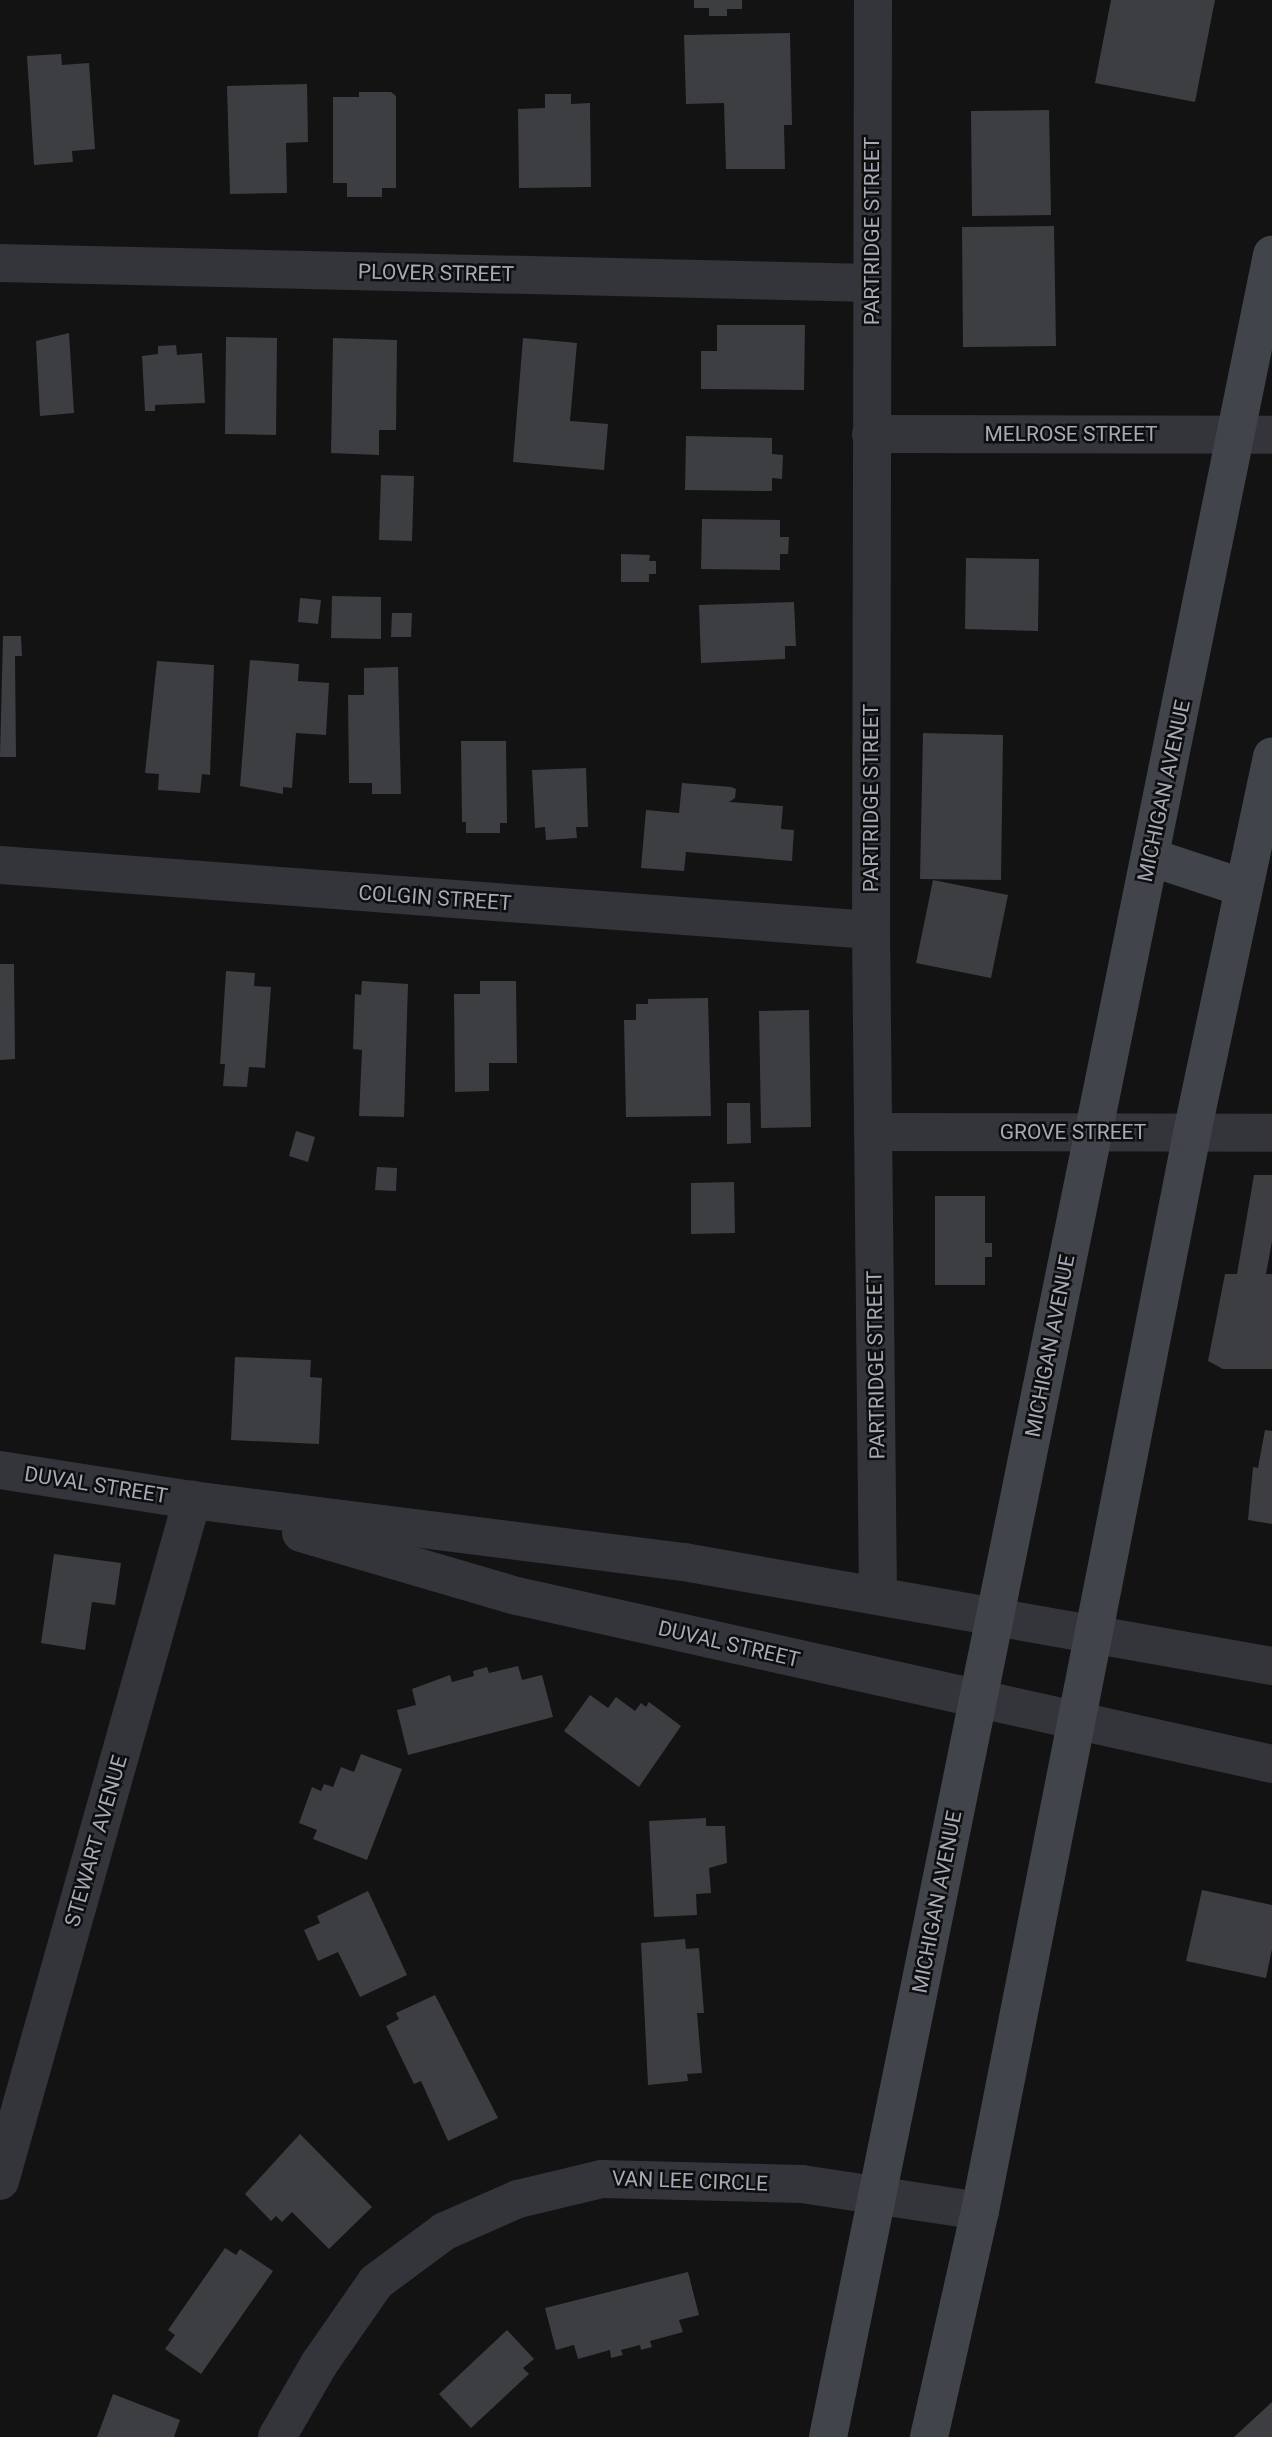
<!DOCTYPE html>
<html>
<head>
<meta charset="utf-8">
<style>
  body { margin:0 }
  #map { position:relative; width:1272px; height:2437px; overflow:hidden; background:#131314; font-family:Roboto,sans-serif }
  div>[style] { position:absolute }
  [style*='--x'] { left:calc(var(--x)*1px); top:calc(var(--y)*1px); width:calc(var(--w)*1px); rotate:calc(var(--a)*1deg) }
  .building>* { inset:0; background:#3d3e42 }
  .minor>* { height:38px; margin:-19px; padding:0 19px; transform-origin:19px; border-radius:19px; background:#33353a }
  .tertiary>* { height:38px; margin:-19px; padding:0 19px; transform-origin:19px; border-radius:19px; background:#33353a }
  .secondary>* { height:38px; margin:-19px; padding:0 19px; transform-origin:19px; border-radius:19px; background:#41444a }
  span { translate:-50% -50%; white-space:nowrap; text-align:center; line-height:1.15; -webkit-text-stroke:5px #0e0e0f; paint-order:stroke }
  .street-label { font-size:21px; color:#a4aab6 }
</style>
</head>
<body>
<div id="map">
  <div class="building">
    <div style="clip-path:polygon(694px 0,742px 0,742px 9px,727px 9px,727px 16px,709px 16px,709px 8px,694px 8px)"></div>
    <div style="clip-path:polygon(1111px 0,1215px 0,1195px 102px,1095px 83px)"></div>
    <div style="clip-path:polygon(790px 33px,792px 125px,784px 125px,785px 169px,726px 169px,724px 103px,686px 104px,684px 35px)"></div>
    <div style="clip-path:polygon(61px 54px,62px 65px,89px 63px,95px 149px,72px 151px,73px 162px,34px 165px,27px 56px)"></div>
    <div style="clip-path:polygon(307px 84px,308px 142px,286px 143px,287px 193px,230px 194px,227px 86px)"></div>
    <div style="clip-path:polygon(359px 92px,391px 92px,396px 96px,396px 188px,382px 188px,382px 197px,347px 197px,347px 183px,333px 183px,333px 97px,359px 97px)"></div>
    <div style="clip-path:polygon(545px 94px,571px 94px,571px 104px,590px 103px,591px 187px,519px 188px,518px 109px,545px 108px)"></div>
    <div style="clip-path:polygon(1049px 110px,1051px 215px,972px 216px,971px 111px)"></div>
    <div style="clip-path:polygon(1054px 226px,1056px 346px,963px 347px,962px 227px)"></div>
    <div style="clip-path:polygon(717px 325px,805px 325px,804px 390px,701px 389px,701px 351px,717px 351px)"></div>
    <div style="clip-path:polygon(69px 333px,74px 413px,40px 416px,36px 341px)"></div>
    <div style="clip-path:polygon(226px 337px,277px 338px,276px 435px,225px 434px)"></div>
    <div style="clip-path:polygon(333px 338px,397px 340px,396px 430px,379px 430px,379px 455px,331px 453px)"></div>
    <div style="clip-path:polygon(523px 338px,577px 343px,570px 421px,608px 424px,604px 470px,513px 462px)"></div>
    <div style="clip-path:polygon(176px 345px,177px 355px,202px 353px,205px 403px,155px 405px,155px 411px,145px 411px,142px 356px,158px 354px,158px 346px)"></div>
    <div style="clip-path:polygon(686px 436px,772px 438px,772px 454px,783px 455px,782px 479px,772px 478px,772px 491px,685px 490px)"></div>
    <div style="clip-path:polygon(381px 475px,414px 476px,412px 541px,379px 540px)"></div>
    <div style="clip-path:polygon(702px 519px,780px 520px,780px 537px,789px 537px,788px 554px,780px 554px,780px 570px,701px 569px)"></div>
    <div style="clip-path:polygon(621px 554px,650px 555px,649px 561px,656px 561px,656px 574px,649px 574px,649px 582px,621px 582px)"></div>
    <div style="clip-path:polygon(966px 558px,1039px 559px,1038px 631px,965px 629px)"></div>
    <div style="clip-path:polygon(332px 596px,381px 597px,381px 639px,331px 638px)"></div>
    <div style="clip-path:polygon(300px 598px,321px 600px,318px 624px,298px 622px)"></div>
    <div style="clip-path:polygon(794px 602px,796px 646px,785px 646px,785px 659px,701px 663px,699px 605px)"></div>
    <div style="clip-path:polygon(392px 613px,412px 613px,411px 637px,391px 637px)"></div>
    <div style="clip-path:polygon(3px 636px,21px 636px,22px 656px,15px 656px,16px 757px,0 757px)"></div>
    <div style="clip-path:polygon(250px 660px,299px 664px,298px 681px,329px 683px,326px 735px,296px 733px,292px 788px,283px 787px,283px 794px,240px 786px)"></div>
    <div style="clip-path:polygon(157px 661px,214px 665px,210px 775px,202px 774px,200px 793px,158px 790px,159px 774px,145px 773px)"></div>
    <div style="clip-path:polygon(398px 667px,401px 794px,372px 794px,372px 783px,349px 783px,348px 695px,364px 695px,364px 668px)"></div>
    <div style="clip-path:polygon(923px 733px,1003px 735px,1001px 880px,920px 879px)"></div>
    <div style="clip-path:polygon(461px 741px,506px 741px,507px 823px,500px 823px,500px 833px,466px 833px,466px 822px,462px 822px)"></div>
    <div style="clip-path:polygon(586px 768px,588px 827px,576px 827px,577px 838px,546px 840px,545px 827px,535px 828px,532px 770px)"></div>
    <div style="clip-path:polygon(682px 783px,731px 787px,736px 789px,735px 798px,729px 802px,783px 806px,781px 829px,794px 830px,792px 861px,686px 852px,684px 871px,641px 868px,646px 810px,679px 813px)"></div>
    <div style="clip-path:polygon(933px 880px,1008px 895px,991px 978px,916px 963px)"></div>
    <div style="clip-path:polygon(0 964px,14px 964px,15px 1059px,0 1060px)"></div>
    <div style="clip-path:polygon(226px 971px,255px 973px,254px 986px,271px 987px,265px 1068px,249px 1067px,247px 1087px,223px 1086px,225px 1064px,220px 1064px)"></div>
    <div style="clip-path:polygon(362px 981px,408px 984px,404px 1117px,359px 1116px,362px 1050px,353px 1049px,355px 994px,361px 995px)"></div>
    <div style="clip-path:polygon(480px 981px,516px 981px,517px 1063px,489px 1063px,489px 1091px,455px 1092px,454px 994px,480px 994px)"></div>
    <div style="clip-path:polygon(708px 998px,711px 1116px,626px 1117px,624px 1020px,636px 1020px,636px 1004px,648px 1004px,648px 999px)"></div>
    <div style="clip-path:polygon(809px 1010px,811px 1127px,761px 1128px,759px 1011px)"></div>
    <div style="clip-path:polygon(727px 1103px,750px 1103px,751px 1143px,727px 1144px)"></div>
    <div style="clip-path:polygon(296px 1131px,315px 1137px,308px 1162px,289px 1156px)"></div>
    <div style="clip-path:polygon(377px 1167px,397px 1168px,396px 1191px,375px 1190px)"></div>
    <div style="clip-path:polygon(1254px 1175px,1272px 1175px,1272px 1241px,1266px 1274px,1272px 1274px,1272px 1369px,1223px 1369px,1208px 1361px,1225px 1274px,1237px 1274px)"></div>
    <div style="clip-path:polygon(734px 1182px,735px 1233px,691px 1234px,691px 1183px)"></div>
    <div style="clip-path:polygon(935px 1196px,985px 1196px,985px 1243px,992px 1243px,992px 1257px,985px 1257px,985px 1285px,935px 1285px)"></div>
    <div style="clip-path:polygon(235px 1357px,311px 1360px,310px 1377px,322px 1378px,319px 1444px,231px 1440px)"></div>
    <div style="clip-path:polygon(1265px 1430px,1272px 1431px,1272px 1524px,1248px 1520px,1253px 1467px,1258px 1468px)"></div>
    <div style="clip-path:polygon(54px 1554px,121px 1563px,115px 1605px,92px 1602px,85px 1650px,41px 1643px)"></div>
    <div style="clip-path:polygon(518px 1666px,522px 1680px,542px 1675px,553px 1717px,408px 1755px,397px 1710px,416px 1705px,412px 1689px,450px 1675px,452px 1682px,474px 1676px,473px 1671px,487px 1667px,489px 1673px)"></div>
    <div style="clip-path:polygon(590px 1695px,608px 1708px,616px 1697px,635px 1711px,641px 1703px,646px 1707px,649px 1702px,681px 1726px,639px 1787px,564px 1731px)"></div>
    <div style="clip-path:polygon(361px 1754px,402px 1769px,367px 1860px,313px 1839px,317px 1830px,299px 1823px,312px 1787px,321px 1791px,324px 1784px,333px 1787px,341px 1767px,354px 1772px)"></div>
    <div style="clip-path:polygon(706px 1818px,706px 1826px,725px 1826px,727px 1863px,709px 1868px,711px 1893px,696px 1894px,697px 1915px,654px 1917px,649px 1821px)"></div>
    <div style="clip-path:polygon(1202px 1890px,1272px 1905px,1272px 1949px,1266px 1978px,1186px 1961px)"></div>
    <div style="clip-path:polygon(368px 1891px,407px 1975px,360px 1997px,338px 1952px,318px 1961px,304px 1930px,320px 1923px,317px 1916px)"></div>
    <div style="clip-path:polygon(685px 1939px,686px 1949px,699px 1948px,704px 2013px,697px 2013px,702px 2073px,687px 2074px,688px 2081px,648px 2085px,641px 1943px)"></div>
    <div style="clip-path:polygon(435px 1995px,498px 2118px,448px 2141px,421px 2081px,414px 2084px,386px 2026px,399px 2019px,396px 2013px)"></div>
    <div style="clip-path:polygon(300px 2134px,372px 2207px,329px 2249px,292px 2212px,282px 2222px,276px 2216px,271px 2221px,245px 2194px)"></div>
    <div style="clip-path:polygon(225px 2248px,236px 2255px,240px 2249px,273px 2271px,201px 2374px,165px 2349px,175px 2335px,168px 2330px)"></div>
    <div style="clip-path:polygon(688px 2272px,699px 2315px,679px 2320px,683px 2332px,650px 2341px,652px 2347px,641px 2350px,640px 2345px,621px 2350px,623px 2355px,611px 2358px,610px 2350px,578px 2359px,574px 2345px,556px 2350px,545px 2308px)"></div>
    <div style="clip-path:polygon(507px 2330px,534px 2359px,523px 2368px,529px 2374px,471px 2428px,439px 2394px)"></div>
    <div style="clip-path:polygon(113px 2394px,180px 2420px,174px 2437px,97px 2437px)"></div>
    <div style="clip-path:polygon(1272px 2402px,1272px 2437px,1234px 2437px)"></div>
  </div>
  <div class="minor">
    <div style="--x:873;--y:0;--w:930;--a:90.12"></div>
    <div style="--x:871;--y:930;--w:666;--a:89.4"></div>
    <div style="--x:0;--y:263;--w:872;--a:1.31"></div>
    <div style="--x:871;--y:434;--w:401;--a:0.1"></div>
    <div style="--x:0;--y:865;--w:873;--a:4.27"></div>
    <div style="--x:873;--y:1132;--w:399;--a:0.1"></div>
    <div style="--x:0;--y:2181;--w:708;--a:-74.25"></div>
    <div style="--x:277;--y:2437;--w:84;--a:-60.1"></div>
    <div style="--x:319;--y:2364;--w:100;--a:-55.2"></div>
    <div style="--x:376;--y:2282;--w:86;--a:-36.5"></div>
    <div style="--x:445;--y:2231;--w:80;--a:-23.7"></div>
    <div style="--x:518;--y:2199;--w:85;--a:-13.5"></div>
    <div style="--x:601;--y:2179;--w:201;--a:1.4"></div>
    <div style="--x:802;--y:2184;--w:180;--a:8.6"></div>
  </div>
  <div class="tertiary">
    <div style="--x:0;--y:1470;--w:194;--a:8.9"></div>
    <div style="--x:192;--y:1500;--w:496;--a:7.2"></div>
    <div style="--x:684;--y:1562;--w:597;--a:10.03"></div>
    <div style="--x:301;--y:1533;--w:225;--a:16.3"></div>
    <div style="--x:517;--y:1596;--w:773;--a:12.54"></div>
  </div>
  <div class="secondary">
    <div style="--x:1150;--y:857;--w:99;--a:18.3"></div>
    <div style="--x:828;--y:2437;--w:2227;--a:-78.5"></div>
    <div style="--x:929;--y:2437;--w:232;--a:-77.3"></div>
    <div style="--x:980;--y:2211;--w:1099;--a:-78.87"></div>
    <div style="--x:1192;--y:1133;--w:385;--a:-78"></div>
  </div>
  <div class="street-label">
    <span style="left:872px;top:231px;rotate:-90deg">PARTRIDGE STREET</span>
    <span style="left:436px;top:273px;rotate:1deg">PLOVER STREET</span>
    <span style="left:1071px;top:434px">MELROSE STREET</span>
    <span style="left:1164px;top:791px;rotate:-78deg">MICHIGAN AVENUE</span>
    <span style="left:871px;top:798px;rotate:-90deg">PARTRIDGE STREET</span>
    <span style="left:435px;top:898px;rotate:4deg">COLGIN STREET</span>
    <span style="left:1073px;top:1132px">GROVE STREET</span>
    <span style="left:1050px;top:1346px;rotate:-79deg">MICHIGAN AVENUE</span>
    <span style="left:876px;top:1365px;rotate:-91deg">PARTRIDGE STREET</span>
    <span style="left:96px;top:1485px;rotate:9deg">DUVAL STREET</span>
    <span style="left:729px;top:1644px;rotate:13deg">DUVAL STREET</span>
    <span style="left:96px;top:1841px;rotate:-74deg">STEWART AVENUE</span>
    <span style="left:937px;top:1902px;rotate:-79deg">MICHIGAN AVENUE</span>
    <span style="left:690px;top:2181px;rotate:2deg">VAN LEE CIRCLE</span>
  </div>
</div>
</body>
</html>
